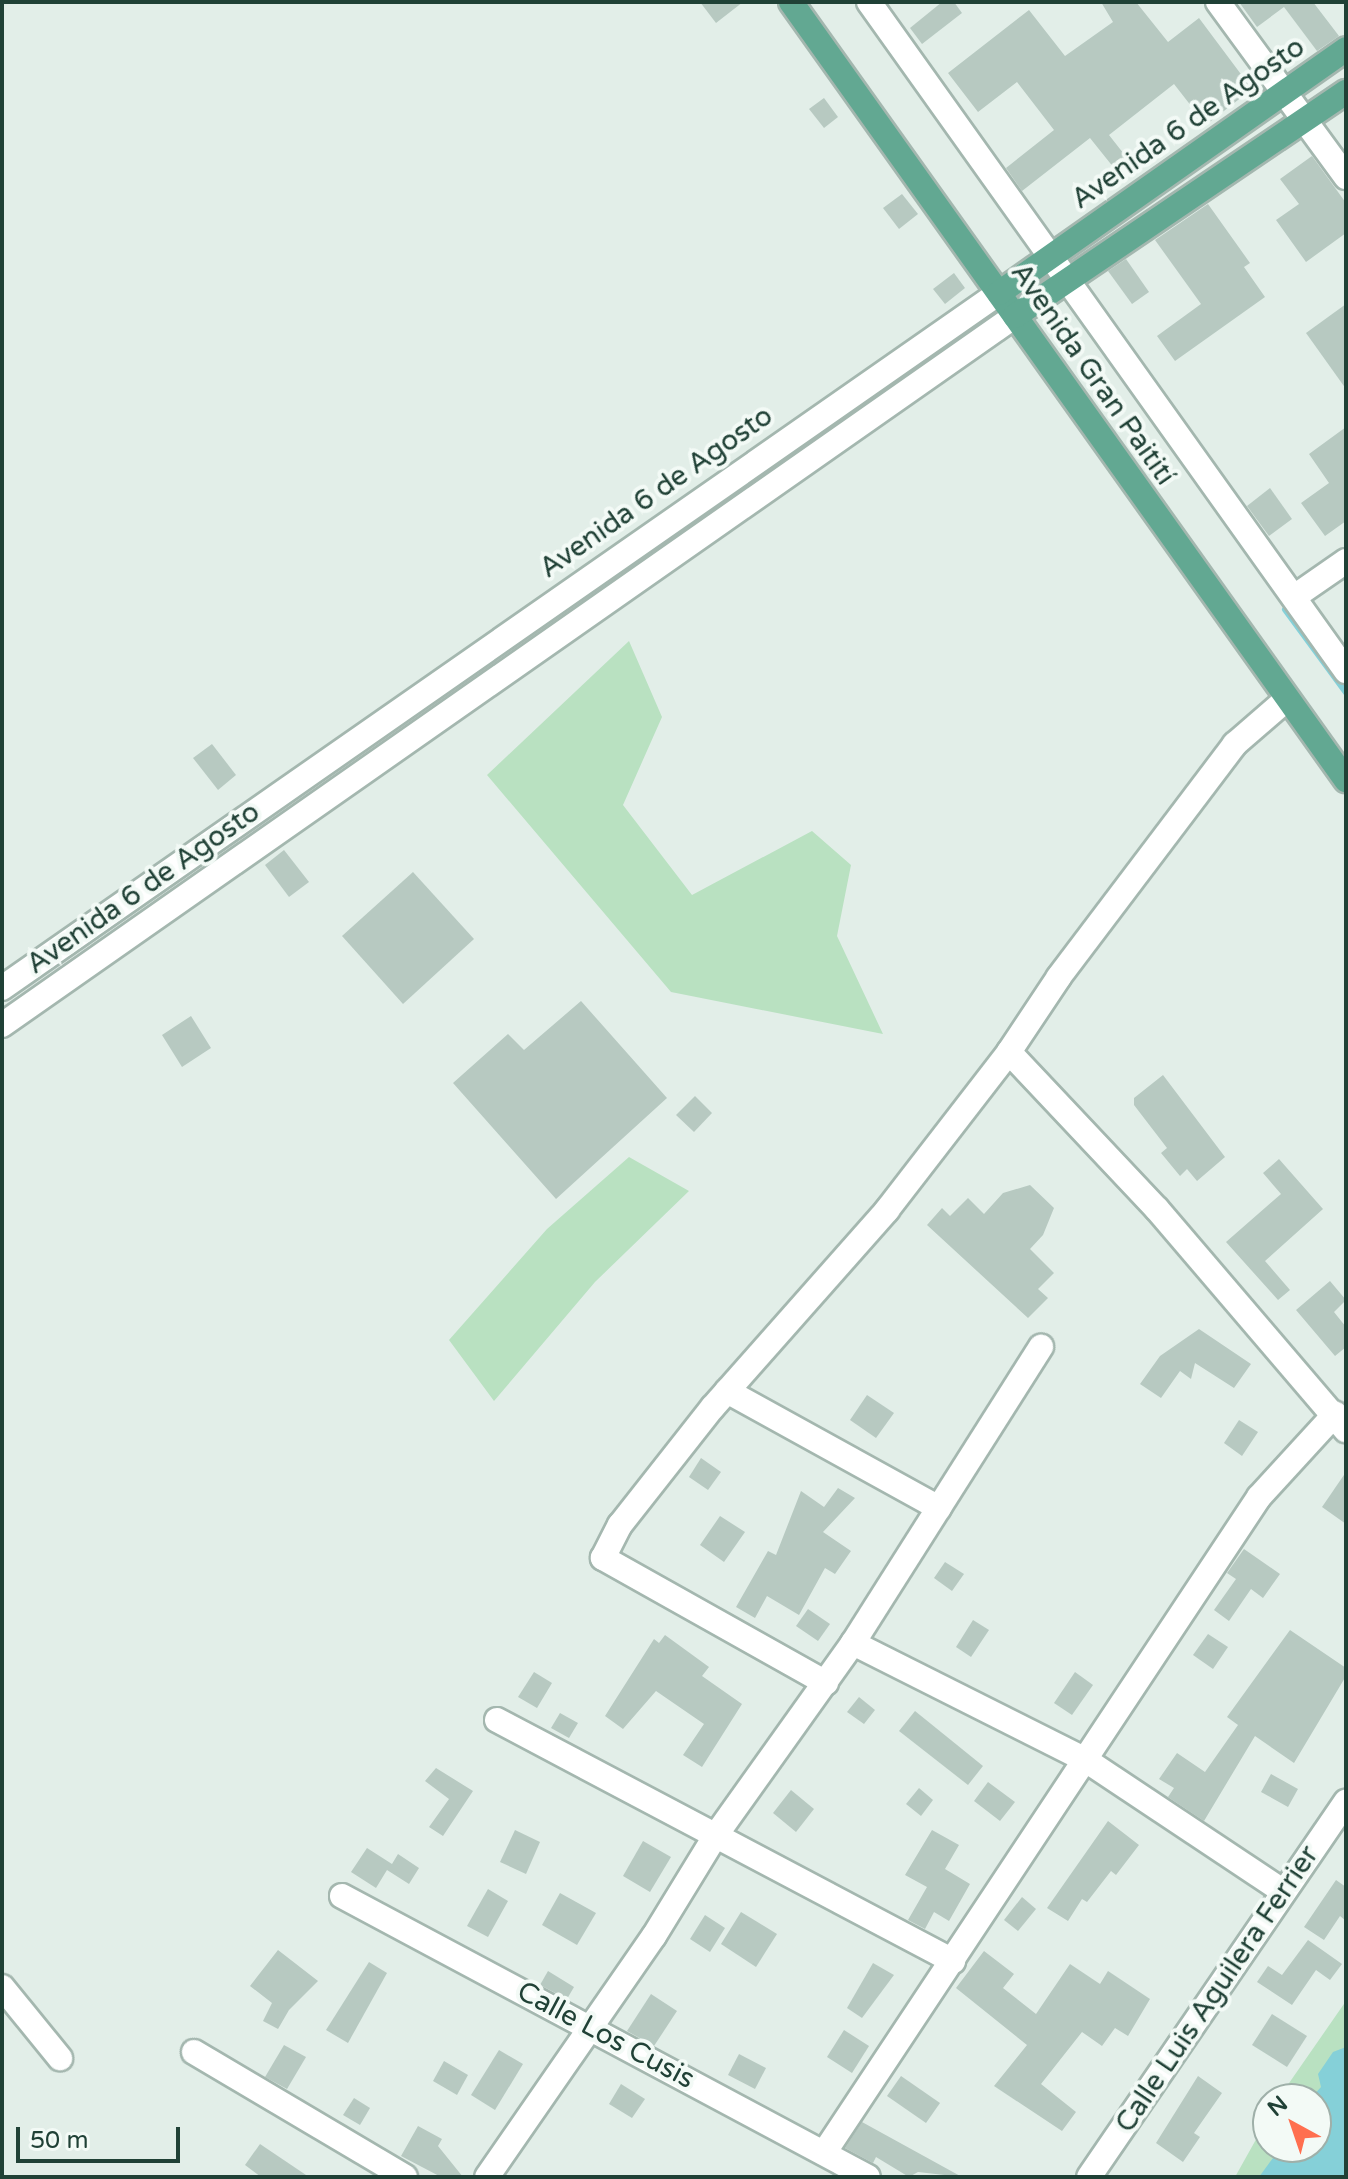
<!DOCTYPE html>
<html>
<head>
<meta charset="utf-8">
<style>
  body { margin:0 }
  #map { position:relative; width:1348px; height:2179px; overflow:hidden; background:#e2eee8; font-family:"Varela Round",sans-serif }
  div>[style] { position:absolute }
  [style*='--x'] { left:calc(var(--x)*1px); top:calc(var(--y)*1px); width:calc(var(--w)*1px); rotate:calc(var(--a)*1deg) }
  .green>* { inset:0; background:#b9e1c1 }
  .water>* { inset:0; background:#85d0d8 }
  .stream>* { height:7px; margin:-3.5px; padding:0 3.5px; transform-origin:3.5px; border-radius:3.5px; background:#85d0d8 }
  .building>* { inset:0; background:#b7c9c1 }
  .roads { filter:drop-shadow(2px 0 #a4b7af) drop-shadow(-2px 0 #a4b7af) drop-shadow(0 2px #a4b7af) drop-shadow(0 -2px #a4b7af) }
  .street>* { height:24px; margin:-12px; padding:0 12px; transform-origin:12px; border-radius:12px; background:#fff }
  .secondary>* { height:24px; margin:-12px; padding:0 12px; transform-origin:12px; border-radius:12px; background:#fff }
  .primary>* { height:24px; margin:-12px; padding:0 12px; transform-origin:12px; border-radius:12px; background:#62a892 }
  span { translate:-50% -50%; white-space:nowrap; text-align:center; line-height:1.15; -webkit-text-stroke:8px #f3faf6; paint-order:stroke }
  .street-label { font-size:28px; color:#204136 }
  .frame { position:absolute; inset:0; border:4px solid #204136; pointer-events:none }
  .north { position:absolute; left:1252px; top:2083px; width:80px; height:80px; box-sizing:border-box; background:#f3faf6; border:2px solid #9fb0a9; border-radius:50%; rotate:320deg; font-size:22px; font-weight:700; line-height:32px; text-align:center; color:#204136 }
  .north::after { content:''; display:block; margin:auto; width:28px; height:36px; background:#ff6f4f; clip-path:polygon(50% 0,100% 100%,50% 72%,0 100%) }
  .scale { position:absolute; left:16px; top:2127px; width:164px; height:36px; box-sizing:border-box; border:4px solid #204136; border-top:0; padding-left:10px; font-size:24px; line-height:28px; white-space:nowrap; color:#204136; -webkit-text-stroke:6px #f3faf6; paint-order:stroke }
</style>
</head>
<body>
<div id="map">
  <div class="green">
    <div style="clip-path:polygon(629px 641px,662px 717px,623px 805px,692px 895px,812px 831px,851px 865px,837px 936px,883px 1034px,671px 992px,487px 775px)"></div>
    <div style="clip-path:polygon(629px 1157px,689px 1191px,595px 1282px,494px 1401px,449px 1340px,547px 1229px)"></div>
    <div style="clip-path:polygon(1346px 2001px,1346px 2177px,1235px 2177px,1268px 2118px,1268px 2147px,1316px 2147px,1316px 2099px,1278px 2099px)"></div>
  </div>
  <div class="water">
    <div style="clip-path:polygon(1346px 2047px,1346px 2177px,1259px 2177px,1273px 2158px,1290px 2147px,1316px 2147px,1316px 2099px,1310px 2099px,1321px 2087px,1318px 2074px,1333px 2052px)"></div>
  </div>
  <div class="stream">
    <div style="--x:1285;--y:609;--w:103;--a:53.7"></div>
  </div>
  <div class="building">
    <div style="clip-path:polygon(700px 2px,743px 2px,716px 23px)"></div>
    <div style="clip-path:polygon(942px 2px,954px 2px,962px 13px,922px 44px,910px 28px)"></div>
    <div style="clip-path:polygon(1101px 2px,1136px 2px,1168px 42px,1199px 18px,1252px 89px,1206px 125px,1174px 84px,1109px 135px,1131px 163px,1118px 173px,1090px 138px,1022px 191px,1006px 168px,1054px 130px,1017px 82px,978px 112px,948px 73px,1029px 10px,1065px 56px,1113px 22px)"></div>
    <div style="clip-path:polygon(1239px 2px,1313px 2px,1339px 36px,1317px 51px,1284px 7px,1257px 27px)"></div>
    <div style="clip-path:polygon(824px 98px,838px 117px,824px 128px,809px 109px)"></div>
    <div style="clip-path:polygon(1312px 156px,1346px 203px,1346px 233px,1306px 262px,1276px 220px,1299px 204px,1280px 179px)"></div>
    <div style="clip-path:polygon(902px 194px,918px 214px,899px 229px,883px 208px)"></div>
    <div style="clip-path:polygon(1208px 204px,1250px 263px,1244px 267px,1265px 297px,1175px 361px,1157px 336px,1201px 304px,1155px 240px)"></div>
    <div style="clip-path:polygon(1126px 259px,1149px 292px,1132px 304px,1108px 271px)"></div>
    <div style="clip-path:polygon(954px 273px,965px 288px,945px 304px,933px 289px)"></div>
    <div style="clip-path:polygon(1346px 304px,1346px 389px,1306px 333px)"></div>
    <div style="clip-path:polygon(1346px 427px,1346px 521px,1325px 536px,1301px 503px,1329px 483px,1309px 454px)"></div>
    <div style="clip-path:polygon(1270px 488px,1292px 519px,1269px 536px,1247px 506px)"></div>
    <div style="clip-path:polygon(212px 744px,236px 775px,218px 790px,193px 758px)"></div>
    <div style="clip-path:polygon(284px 850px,309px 882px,289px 897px,265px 865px)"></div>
    <div style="clip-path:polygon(413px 872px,474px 939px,403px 1004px,342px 936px)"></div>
    <div style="clip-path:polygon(581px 1001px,667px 1098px,556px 1199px,453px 1083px,508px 1034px,524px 1050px)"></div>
    <div style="clip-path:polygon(191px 1016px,211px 1048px,182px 1067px,162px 1035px)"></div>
    <div style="clip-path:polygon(1163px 1075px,1225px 1157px,1197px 1181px,1187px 1169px,1180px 1176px,1161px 1153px,1167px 1148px,1134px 1105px,1134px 1098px)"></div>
    <div style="clip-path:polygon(695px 1096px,712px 1113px,694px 1132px,676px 1115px)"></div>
    <div style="clip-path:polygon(1279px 1159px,1323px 1209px,1265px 1261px,1290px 1290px,1278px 1300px,1226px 1242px,1281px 1194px,1263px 1173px)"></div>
    <div style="clip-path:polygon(1030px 1185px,1054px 1208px,1043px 1235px,1030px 1249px,1054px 1273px,1038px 1289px,1048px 1298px,1028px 1318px,927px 1225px,942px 1208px,950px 1216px,968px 1198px,984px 1214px,1003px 1193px)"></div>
    <div style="clip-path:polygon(1330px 1281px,1346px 1300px,1334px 1312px,1346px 1327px,1346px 1347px,1335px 1356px,1296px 1310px)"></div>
    <div style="clip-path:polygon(1199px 1329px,1251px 1364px,1234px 1388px,1195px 1363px,1191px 1379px,1180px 1371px,1161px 1398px,1140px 1384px,1160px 1356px)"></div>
    <div style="clip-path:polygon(867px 1395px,894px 1413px,876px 1438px,850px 1420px)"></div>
    <div style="clip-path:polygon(1239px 1420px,1258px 1432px,1242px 1456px,1224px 1443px)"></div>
    <div style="clip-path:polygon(701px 1458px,721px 1472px,708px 1490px,689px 1477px)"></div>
    <div style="clip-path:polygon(1346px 1472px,1346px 1524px,1322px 1507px)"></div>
    <div style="clip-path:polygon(838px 1488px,855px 1498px,823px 1532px,851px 1551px,835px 1574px,825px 1568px,799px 1615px,767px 1596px,755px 1618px,736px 1607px,768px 1551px,776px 1555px,801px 1491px,824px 1507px)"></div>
    <div style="clip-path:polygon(720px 1516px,745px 1532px,724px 1562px,700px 1545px)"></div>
    <div style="clip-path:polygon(1244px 1549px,1280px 1574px,1263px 1598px,1251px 1589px,1229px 1621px,1214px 1610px,1236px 1579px,1227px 1573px)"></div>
    <div style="clip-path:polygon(945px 1562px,964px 1574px,952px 1591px,934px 1578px)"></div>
    <div style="clip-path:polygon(808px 1609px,830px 1624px,818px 1641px,796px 1626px)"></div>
    <div style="clip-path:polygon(973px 1620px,989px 1630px,971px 1657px,956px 1647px)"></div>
    <div style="clip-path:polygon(1290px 1630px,1346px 1668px,1346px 1676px,1294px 1763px,1255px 1736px,1204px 1821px,1168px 1797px,1174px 1788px,1159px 1779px,1177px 1753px,1205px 1772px,1238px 1725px,1227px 1717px)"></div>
    <div style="clip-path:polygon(1208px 1634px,1228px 1647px,1213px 1669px,1193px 1655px)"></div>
    <div style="clip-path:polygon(665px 1635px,709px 1667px,702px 1676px,742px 1704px,702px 1767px,683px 1755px,704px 1724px,656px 1691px,623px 1729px,605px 1716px,654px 1639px,659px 1643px)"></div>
    <div style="clip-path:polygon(534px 1672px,552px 1683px,537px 1708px,518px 1697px)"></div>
    <div style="clip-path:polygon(1075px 1672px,1093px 1685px,1072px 1715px,1054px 1703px)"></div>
    <div style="clip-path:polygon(859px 1697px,875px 1710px,864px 1724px,847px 1712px)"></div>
    <div style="clip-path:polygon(915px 1711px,983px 1766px,968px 1785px,899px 1731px)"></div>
    <div style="clip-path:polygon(560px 1713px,578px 1723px,569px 1738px,551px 1728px)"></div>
    <div style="clip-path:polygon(436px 1768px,473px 1791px,443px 1836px,429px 1827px,449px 1799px,425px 1781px)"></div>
    <div style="clip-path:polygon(1271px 1774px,1298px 1789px,1288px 1807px,1261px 1792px)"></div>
    <div style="clip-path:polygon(988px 1782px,1015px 1802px,1000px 1821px,974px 1801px)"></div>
    <div style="clip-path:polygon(919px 1788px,933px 1800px,921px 1816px,906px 1804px)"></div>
    <div style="clip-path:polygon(791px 1790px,814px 1809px,796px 1832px,773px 1813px)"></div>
    <div style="clip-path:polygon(1108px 1821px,1139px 1845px,1116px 1875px,1111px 1871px,1087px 1902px,1082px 1899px,1068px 1921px,1047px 1908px)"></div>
    <div style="clip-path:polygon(515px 1830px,540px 1842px,526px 1874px,500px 1862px)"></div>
    <div style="clip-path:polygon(932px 1830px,959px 1845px,945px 1869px,970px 1884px,949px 1921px,934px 1912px,925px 1929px,908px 1920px,927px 1887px,905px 1875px)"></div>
    <div style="clip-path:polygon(643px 1841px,671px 1857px,650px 1892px,623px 1876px)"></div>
    <div style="clip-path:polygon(367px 1848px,392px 1864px,398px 1854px,419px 1868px,409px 1884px,387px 1870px,376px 1888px,351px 1872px)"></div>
    <div style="clip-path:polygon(1336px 1880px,1346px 1887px,1346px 1921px,1340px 1916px,1324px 1940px,1304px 1927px)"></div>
    <div style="clip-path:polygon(488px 1889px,508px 1901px,488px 1937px,467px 1926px)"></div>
    <div style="clip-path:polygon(560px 1893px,596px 1913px,577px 1945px,542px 1925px)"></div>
    <div style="clip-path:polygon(1022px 1897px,1036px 1909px,1018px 1931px,1004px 1920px)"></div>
    <div style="clip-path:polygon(741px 1912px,777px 1934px,756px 1967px,721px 1944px)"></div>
    <div style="clip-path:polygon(705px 1915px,725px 1928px,710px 1952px,690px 1939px)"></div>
    <div style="clip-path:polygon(1308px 1940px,1342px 1964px,1330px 1980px,1316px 1970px,1292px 2005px,1257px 1982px,1268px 1966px,1282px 1975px)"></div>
    <div style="clip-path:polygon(278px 1950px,318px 1981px,289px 2010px,278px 2029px,263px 2021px,272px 2003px,250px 1986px)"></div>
    <div style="clip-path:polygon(984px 1951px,1014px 1974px,1003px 1988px,1036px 2014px,1070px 1964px,1100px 1984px,1108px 1971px,1150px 1999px,1128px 2036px,1115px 2028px,1102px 2046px,1082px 2032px,1041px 2084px,1076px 2112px,1062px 2131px,994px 2086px,1027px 2045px,956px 1988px)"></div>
    <div style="clip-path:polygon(369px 1962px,387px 1973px,348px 2043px,326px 2030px)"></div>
    <div style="clip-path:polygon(873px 1963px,894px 1975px,862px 2018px,847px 2008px)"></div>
    <div style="clip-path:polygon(548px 1971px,574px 1987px,567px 1999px,540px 1985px)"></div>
    <div style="clip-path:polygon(651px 1994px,677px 2011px,654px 2046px,627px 2031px)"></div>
    <div style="clip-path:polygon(1272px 2014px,1307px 2036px,1287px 2067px,1252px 2045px)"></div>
    <div style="clip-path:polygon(844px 2030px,869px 2046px,852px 2073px,827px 2057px)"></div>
    <div style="clip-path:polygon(284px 2045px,306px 2057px,287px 2089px,265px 2077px)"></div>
    <div style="clip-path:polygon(499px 2050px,523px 2064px,495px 2110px,471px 2095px)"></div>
    <div style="clip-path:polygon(739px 2054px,766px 2068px,755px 2089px,728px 2075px)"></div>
    <div style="clip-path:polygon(444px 2061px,468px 2075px,457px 2095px,433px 2081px)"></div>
    <div style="clip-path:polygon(901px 2076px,940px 2103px,926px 2123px,887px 2096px)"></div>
    <div style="clip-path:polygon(1198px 2076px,1222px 2093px,1194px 2133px,1200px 2137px,1183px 2162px,1156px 2143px)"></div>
    <div style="clip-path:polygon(621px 2084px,645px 2099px,632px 2118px,609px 2104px)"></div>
    <div style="clip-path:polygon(354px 2098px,370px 2108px,360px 2125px,343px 2115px)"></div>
    <div style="clip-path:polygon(862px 2122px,962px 2177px,918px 2172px,909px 2177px,876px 2157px,873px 2163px,845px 2148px)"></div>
    <div style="clip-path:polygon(418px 2126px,442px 2139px,438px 2146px,463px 2177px,441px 2177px,401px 2156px)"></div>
    <div style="clip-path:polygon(260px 2144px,309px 2177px,261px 2177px,245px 2165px)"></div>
  </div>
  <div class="roads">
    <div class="street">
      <div style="--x:869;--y:2;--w:822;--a:54.51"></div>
      <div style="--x:1218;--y:2;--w:217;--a:53.8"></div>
      <div style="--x:1294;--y:597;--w:63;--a:-34.7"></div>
      <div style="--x:1287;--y:699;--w:69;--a:139.1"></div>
      <div style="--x:1235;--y:744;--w:292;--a:127.1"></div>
      <div style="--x:1059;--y:977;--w:90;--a:123.7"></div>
      <div style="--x:1009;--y:1052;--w:216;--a:46.7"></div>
      <div style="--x:1157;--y:1209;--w:291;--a:49.5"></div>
      <div style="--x:727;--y:1391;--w:242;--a:28.9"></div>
      <div style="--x:853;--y:1643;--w:258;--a:26.7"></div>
      <div style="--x:1084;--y:1759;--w:239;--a:33.6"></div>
      <div style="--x:826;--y:1683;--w:256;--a:-150.7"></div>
      <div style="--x:603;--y:1558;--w:37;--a:-63"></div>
      <div style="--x:620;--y:1525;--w:150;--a:-51.8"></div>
      <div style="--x:713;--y:1407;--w:263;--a:-48.5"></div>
      <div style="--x:887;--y:1210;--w:200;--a:-52.3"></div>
      <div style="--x:497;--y:1720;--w:516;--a:27.86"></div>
      <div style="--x:342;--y:1896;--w:596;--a:28.11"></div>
      <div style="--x:2;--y:1987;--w:92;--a:50.8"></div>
      <div style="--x:194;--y:2052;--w:245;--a:30.6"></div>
      <div style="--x:824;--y:2153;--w:787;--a:-56.45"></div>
      <div style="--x:1259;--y:1497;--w:113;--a:-47.5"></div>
      <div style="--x:487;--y:2177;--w:293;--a:-55.3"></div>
      <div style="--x:654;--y:1936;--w:119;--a:-58.5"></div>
      <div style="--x:716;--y:1835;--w:236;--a:-54.5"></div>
      <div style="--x:853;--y:1643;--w:351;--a:-57.6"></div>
    </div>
    <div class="secondary">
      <div style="--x:2;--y:988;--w:1215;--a:-34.88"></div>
      <div style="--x:2;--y:1025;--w:1236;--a:-34.99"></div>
      <div style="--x:1089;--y:2177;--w:455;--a:-55.6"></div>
    </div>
    <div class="primary">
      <div style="--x:791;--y:2;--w:956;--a:54.5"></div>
      <div style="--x:999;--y:293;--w:424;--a:-35.1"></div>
      <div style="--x:1015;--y:316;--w:400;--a:-34.1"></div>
    </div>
  </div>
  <div class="street-label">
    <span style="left:1188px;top:123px;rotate:-35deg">Avenida 6 de Agosto</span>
    <span style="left:1093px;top:374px;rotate:55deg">Avenida Gran Paitití</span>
    <span style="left:656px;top:492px;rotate:-35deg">Avenida 6 de Agosto</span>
    <span style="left:143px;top:888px;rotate:-35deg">Avenida 6 de Agosto</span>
    <span style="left:1217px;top:1989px;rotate:-56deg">Calle Luis Aguilera Ferrier</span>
    <span style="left:606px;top:2035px;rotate:28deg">Calle Los Cusis</span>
  </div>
  <div class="frame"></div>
  <div class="north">N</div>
  <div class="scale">50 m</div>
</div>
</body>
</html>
